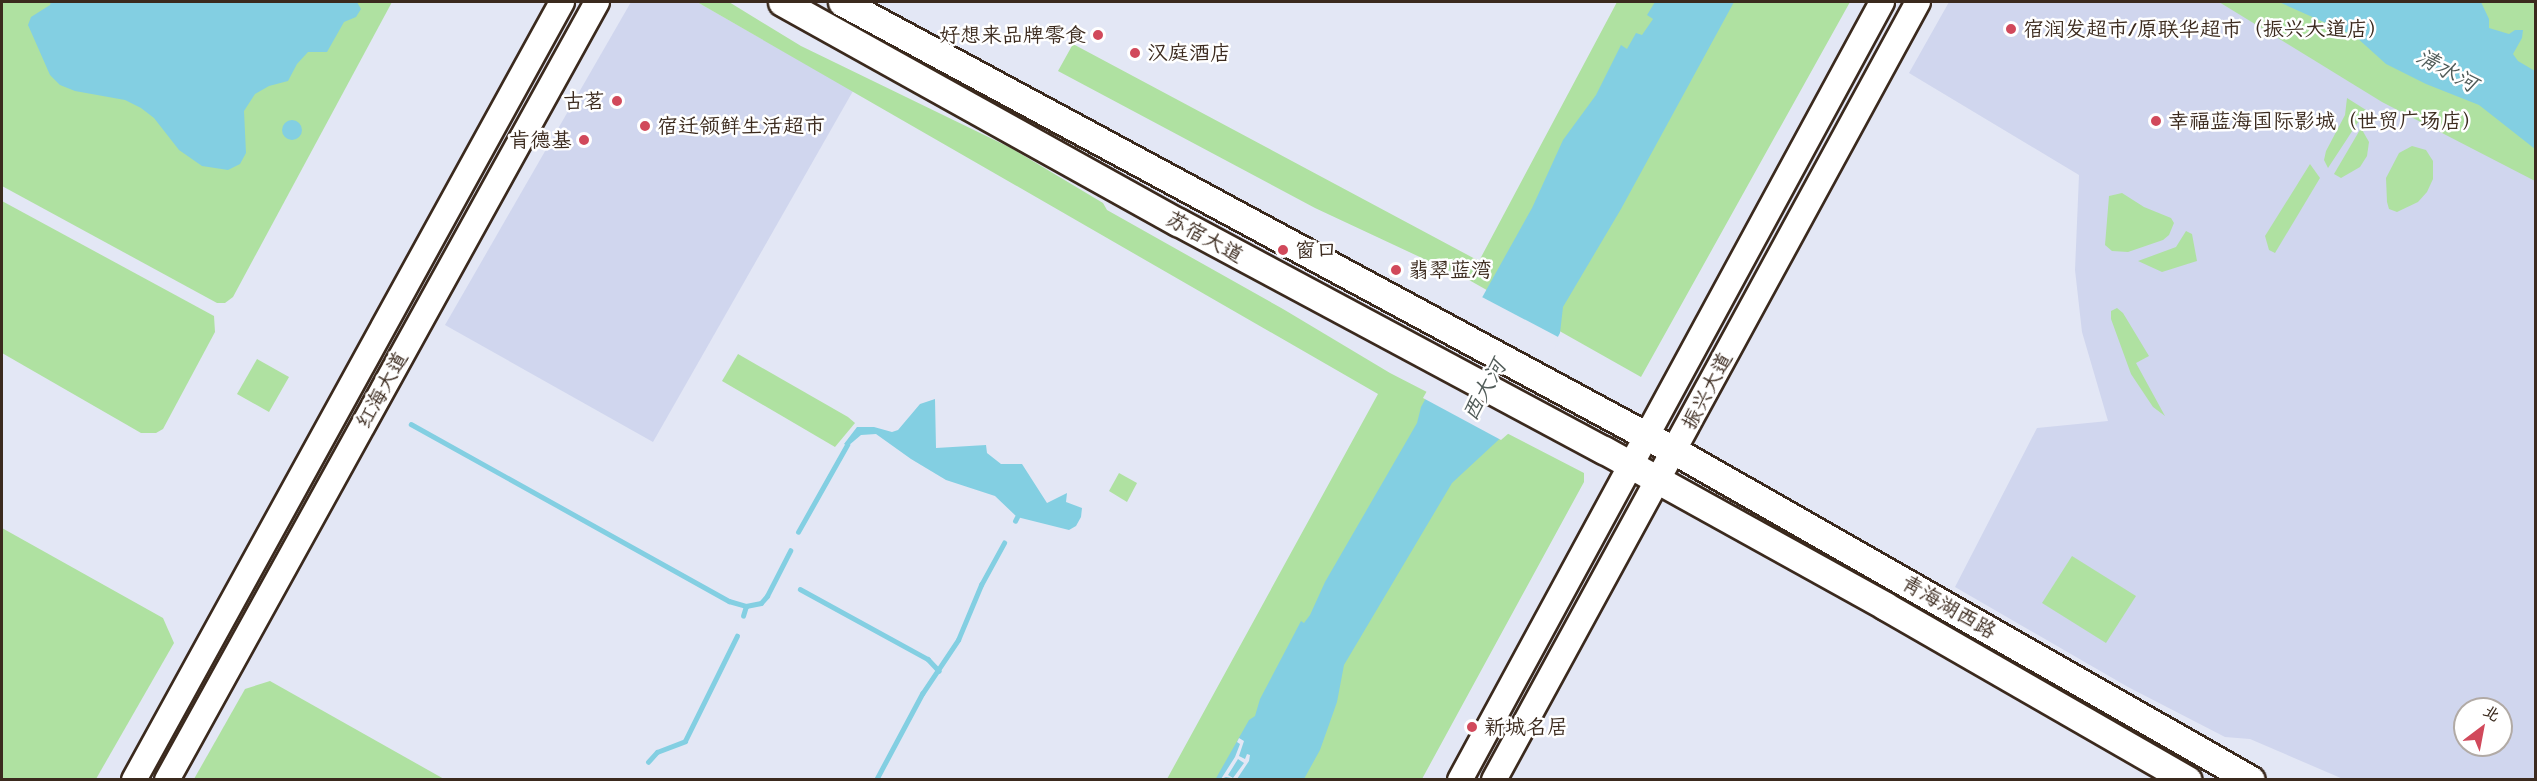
<!DOCTYPE html>
<html>
<head>
<meta charset="utf-8">
<style>
  body { margin:0 }
  #map { position:relative; width:2537px; height:781px; overflow:hidden; background:#e3e7f5; font-family:Itim,"LXGW WenKai TC",sans-serif }
  div>[style] { position:absolute }
  [style*='--x'] { left:calc(var(--x)*1px); top:calc(var(--y)*1px); width:calc(var(--w)*1px); rotate:calc(var(--a)*1deg) }
  .built>* { inset:0; background:#d0d6ee }
  .green>* { inset:0; background:#afe1a1 }
  .water>* { inset:0; background:#83cfe2 }
  .round { border-radius:50% }
  .pier>* { inset:0; background:#e3e7f5 }
  .stream>* { height:4.5px; margin:-2.25px; padding:0 2.25px; transform-origin:2.25px; border-radius:2.25px; background:#83cfe2 }
  .roads { filter:drop-shadow(2px 0 #3b2a1e) drop-shadow(-2px 0 #3b2a1e) drop-shadow(0 2px #3b2a1e) drop-shadow(0 -2px #3b2a1e) }
  .secondary>* { height:24px; margin:-12px; padding:0 12px; transform-origin:12px; border-radius:12px; background:#fff }
  .primary>* { height:27px; margin:-13.5px; padding:0 13.5px; transform-origin:13.5px; border-radius:13.5px; background:#fff }
  .dots>* { width:16px; height:16px; translate:-50% -50%; box-sizing:border-box; border:3px solid #fff; border-radius:50% }
  span { translate:-50% -50%; white-space:nowrap; text-align:center; line-height:1.15; -webkit-text-stroke:5px #fff; paint-order:stroke }
  .poi-label { font-size:21px; color:#3b2a1e }
  .left { translate:0 -50%; text-align:left }
  .right { translate:-100% -50%; text-align:right }
  .street-label { font-size:21px; color:#3b2a1e }
  .water-label { font-size:22px; color:#515c59; font-style:italic }
  .frame { position:absolute; inset:0; border:3px solid #3b2a1e; pointer-events:none }
  .north { position:absolute; left:2453px; top:697px; width:60px; height:60px; box-sizing:border-box; background:#fff; border:2px solid #b1aaa5; border-radius:50%; rotate:32deg; font-size:16px; font-weight:700; line-height:24px; text-align:center; color:#3b2a1e }
  .north::after { content:''; display:block; margin:auto; width:21px; height:27px; background:#d1495b; clip-path:polygon(50% 0,100% 100%,50% 72%,0 100%) }
</style>
</head>
<body>
<div id="map">
  <div class="built">
    <div style="clip-path:polygon(631px 2px,697px 2px,853px 91px,653px 442px,445px 325px)"></div>
    <div style="clip-path:polygon(evenodd,1949px 2px,2279px 2px,2535px 149px,2535px 779px,2343px 779px,2250px 739px,2225px 737px,2128px 687px,1955px 587px,2037px 428px,2108px 421px,2082px 332px,2075px 270px,2079px 175px,1909px 73px,1949px 2px,2465px 709px,2501px 709px,2501px 745px,2465px 745px,2465px 709px)"></div>
  </div>
  <div class="green">
    <div style="clip-path:polygon(2px 2px,392px 2px,233px 297px,225px 303px,217px 303px,2px 186px)"></div>
    <div style="clip-path:polygon(697px 2px,729px 2px,801px 46px,1011px 148px,1103px 203px,1107px 210px,1283px 309px,1390px 373px,1584px 473px,1584px 482px,1422px 779px,1167px 779px,1378px 394px)"></div>
    <div style="clip-path:polygon(1617px 2px,1850px 2px,1641px 377px,1469px 280px,1315px 208px,1058px 71px,1073px 44px,1479px 261px)"></div>
    <div style="clip-path:polygon(2219px 2px,2535px 2px,2535px 181px,2382px 102px)"></div>
    <div style="clip-path:polygon(2347px 98px,2366px 110px,2328px 168px,2324px 160px,2326px 151px,2345px 115px)"></div>
    <div style="clip-path:polygon(2361px 128px,2369px 142px,2367px 156px,2360px 167px,2341px 178px,2334px 174px)"></div>
    <div style="clip-path:polygon(2412px 146px,2426px 150px,2433px 161px,2433px 179px,2427px 192px,2418px 202px,2397px 212px,2389px 209px,2387px 202px,2386px 178px,2399px 153px)"></div>
    <div style="clip-path:polygon(2310px 164px,2320px 178px,2275px 253px,2269px 250px,2265px 236px)"></div>
    <div style="clip-path:polygon(2122px 193px,2144px 207px,2171px 218px,2174px 223px,2169px 235px,2163px 240px,2128px 252px,2112px 251px,2105px 245px,2109px 196px)"></div>
    <div style="clip-path:polygon(2px 201px,214px 316px,215px 332px,163px 429px,156px 433px,141px 433px,2px 353px)"></div>
    <div style="clip-path:polygon(2186px 231px,2192px 234px,2197px 261px,2162px 272px,2138px 261px,2176px 247px)"></div>
    <div style="clip-path:polygon(2117px 308px,2123px 313px,2149px 356px,2136px 363px,2165px 416px,2153px 407px,2131px 374px,2111px 319px,2111px 311px)"></div>
    <div style="clip-path:polygon(738px 354px,848px 417px,855px 423px,835px 447px,722px 381px)"></div>
    <div style="clip-path:polygon(257px 359px,289px 377px,269px 412px,237px 394px)"></div>
    <div style="clip-path:polygon(1119px 473px,1137px 483px,1127px 502px,1109px 491px)"></div>
    <div style="clip-path:polygon(2px 528px,163px 618px,174px 643px,96px 779px,2px 779px)"></div>
    <div style="clip-path:polygon(2072px 556px,2136px 596px,2106px 643px,2042px 603px)"></div>
    <div style="clip-path:polygon(270px 681px,444px 779px,194px 779px,245px 689px)"></div>
  </div>
  <div class="water">
    <div style="clip-path:polygon(51px 2px,357px 2px,361px 9px,356px 17px,344px 22px,327px 52px,308px 52px,297px 64px,288px 81px,269px 86px,255px 94px,244px 111px,246px 153px,240px 164px,228px 170px,202px 166px,179px 150px,154px 118px,141px 108px,125px 100px,75px 91px,60px 85px,50px 75px,28px 25px,31px 17px,50px 5px)"></div>
    <div style="clip-path:polygon(1655px 2px,1734px 2px,1621px 209px,1563px 307px,1560px 333px,1507px 432px,1452px 483px,1344px 665px,1337px 702px,1320px 750px,1304px 779px,1215px 780px,1249px 720px,1255px 716px,1260px 699px,1301px 621px,1304px 623px,1310px 615px,1325px 582px,1417px 423px,1421px 407px,1532px 208px,1563px 140px,1596px 95px,1621px 45px,1627px 49px,1636px 33px,1642px 35px,1653px 19px,1647px 15px)"></div>
    <div style="clip-path:polygon(2279px 2px,2481px 2px,2489px 19px,2489px 28px,2509px 34px,2515px 30px,2523px 30px,2522px 38px,2513px 54px,2518px 61px,2535px 71px,2535px 149px,2479px 105px,2426px 84px,2386px 64px,2355px 36px)"></div>
    <div class="round" style="left:282px;top:120px;width:20px;height:20px"></div>
    <div style="clip-path:polygon(935px 399px,936px 448px,986px 445px,987px 453px,1001px 464px,1022px 464px,1047px 503px,1067px 493px,1066px 502px,1082px 508px,1081px 517px,1076px 526px,1069px 530px,1017px 517px,995px 496px,946px 480px,911px 459px,876px 434px,861px 435px,848px 446px,844px 444px,857px 427px,874px 427px,892px 432px,898px 430px,920px 404px)"></div>
  </div>
  <div class="pier">
    <div style="clip-path:polygon(1480px 296px,1560px 338px,1509px 433px,1501px 440px,1423px 398px)"></div>
    <div style="clip-path:polygon(evenodd,1239px 738px,1244px 741px,1239px 756px,1245px 759px,1247px 754px,1250px 755px,1249px 761px,1237px 779px,1226px 777px,1221px 779px,1235px 757px,1240px 744px,1237px 742px,1239px 738px,1238px 759px,1244px 763px,1233px 778px,1228px 775px,1238px 759px)"></div>
  </div>
  <div class="stream">
    <div style="--x:411;--y:424;--w:364;--a:29.1"></div>
    <div style="--x:729;--y:601;--w:18;--a:16"></div>
    <div style="--x:746;--y:606;--w:15;--a:-11"></div>
    <div style="--x:761;--y:603;--w:9;--a:-49"></div>
    <div style="--x:767;--y:596;--w:51;--a:-62.9"></div>
    <div style="--x:1015;--y:521;--w:4;--a:-63"></div>
    <div style="--x:798;--y:532;--w:100;--a:-60.6"></div>
    <div style="--x:800;--y:589;--w:146;--a:28.7"></div>
    <div style="--x:928;--y:659;--w:16;--a:47"></div>
    <div style="--x:743;--y:616;--w:10;--a:-73"></div>
    <div style="--x:648;--y:762;--w:13;--a:-48"></div>
    <div style="--x:657;--y:752;--w:30;--a:-21"></div>
    <div style="--x:685;--y:741;--w:117;--a:-63.7"></div>
    <div style="--x:876;--y:780;--w:98;--a:-61.9"></div>
    <div style="--x:922;--y:694;--w:65;--a:-56.3"></div>
    <div style="--x:958;--y:640;--w:60;--a:-67.3"></div>
    <div style="--x:981;--y:585;--w:48;--a:-61.3"></div>
  </div>
  <div class="roads">
    <div class="secondary">
      <div style="--x:134;--y:780;--w:888;--a:-61.18"></div>
      <div style="--x:167;--y:780;--w:889;--a:-61.07"></div>
      <div style="--x:1460;--y:780;--w:885;--a:-61.52"></div>
      <div style="--x:1494;--y:780;--w:886;--a:-61.41"></div>
    </div>
    <div class="primary">
      <div style="--x:782;--y:2;--w:453;--a:29.1"></div>
      <div style="--x:1178;--y:222;--w:483;--a:28.2"></div>
      <div style="--x:1604;--y:450;--w:321;--a:29"></div>
      <div style="--x:1885;--y:606;--w:349;--a:29.9"></div>
      <div style="--x:842;--y:2;--w:946;--a:28.33"></div>
      <div style="--x:1675;--y:451;--w:663;--a:29.73"></div>
    </div>
  </div>
  <div class="dots">
    <div style="left:2011px;top:29px;background:#d1495b"></div>
    <div style="left:1098px;top:35px;background:#d1495b"></div>
    <div style="left:1135px;top:53px;background:#d1495b"></div>
    <div style="left:617px;top:101px;background:#d1495b"></div>
    <div style="left:2156px;top:121px;background:#d1495b"></div>
    <div style="left:645px;top:126px;background:#d1495b"></div>
    <div style="left:584px;top:140px;background:#d1495b"></div>
    <div style="left:1283px;top:250px;background:#d1495b"></div>
    <div style="left:1396px;top:270px;background:#d1495b"></div>
    <div style="left:1472px;top:727px;background:#d1495b"></div>
  </div>
  <div class="poi-label">
    <span class="left" style="left:2023px;top:29px">宿润发超市/原联华超市（振兴大道店）</span>
    <span class="right" style="left:1086px;top:35px">好想来品牌零食</span>
    <span class="left" style="left:1147px;top:53px">汉庭酒店</span>
    <span class="right" style="left:605px;top:101px">古茗</span>
    <span class="left" style="left:2168px;top:121px">幸福蓝海国际影城（世贸广场店）</span>
    <span class="left" style="left:657px;top:126px">宿迁领鲜生活超市</span>
    <span class="right" style="left:572px;top:140px">肯德基</span>
    <span class="left" style="left:1295px;top:250px">窗口</span>
    <span class="left" style="left:1408px;top:270px">翡翠蓝湾</span>
    <span class="left" style="left:1484px;top:727px">新城名居</span>
  </div>
  <div class="street-label">
    <span style="left:1205px;top:237px;rotate:29deg">苏宿大道</span>
    <span style="left:382px;top:390px;rotate:-61deg">红海大道</span>
    <span style="left:1707px;top:391px;rotate:-62deg">振兴大道</span>
    <span style="left:1949px;top:607px;rotate:30deg">青海湖西路</span>
  </div>
  <div class="water-label">
    <span style="left:2447px;top:70px;rotate:29deg">清水河</span>
    <span style="left:1484px;top:390px;rotate:-61deg">西大河</span>
  </div>
  <div class="frame"></div>
  <div class="north">北</div>
</div>
</body>
</html>
